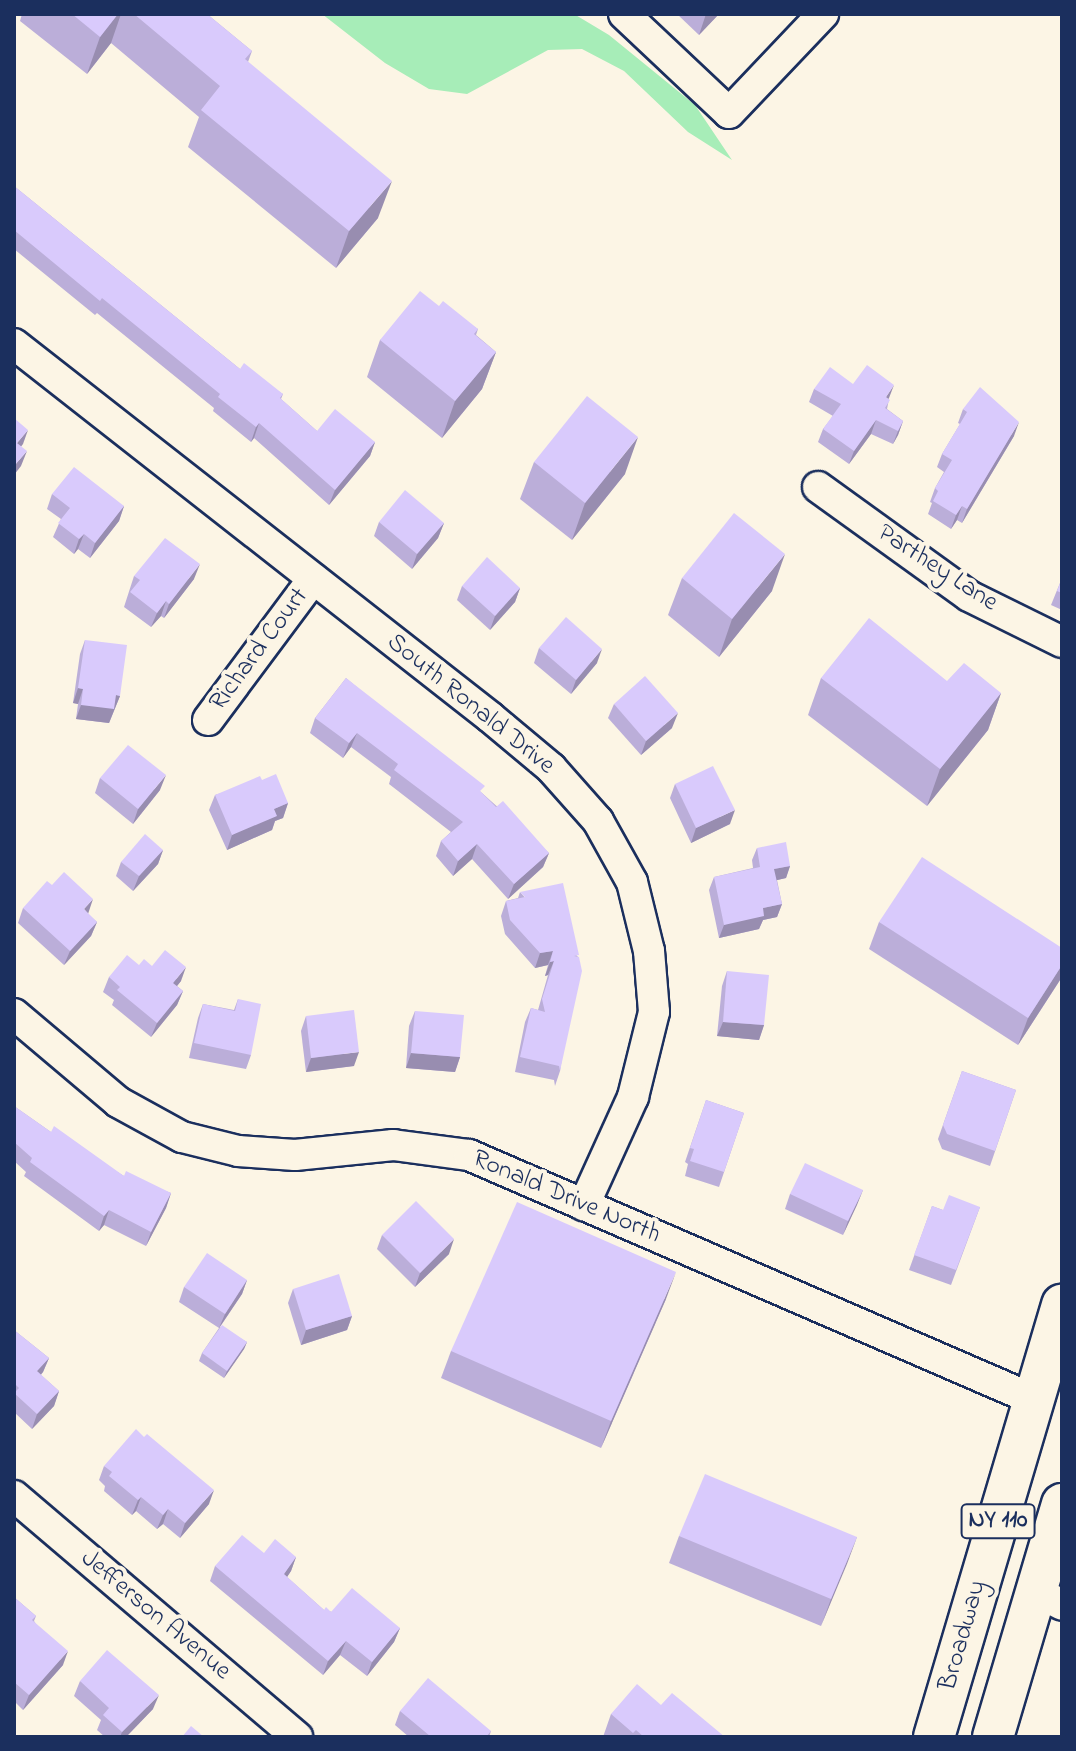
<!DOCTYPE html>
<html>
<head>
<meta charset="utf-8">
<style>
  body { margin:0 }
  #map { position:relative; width:1076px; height:1751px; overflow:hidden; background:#fcf5e5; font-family:"Indie Flower",sans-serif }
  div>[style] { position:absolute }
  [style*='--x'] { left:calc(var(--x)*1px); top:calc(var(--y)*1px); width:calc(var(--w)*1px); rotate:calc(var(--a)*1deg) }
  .green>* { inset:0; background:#a7edb8 }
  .roads { filter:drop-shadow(2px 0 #1b2f5e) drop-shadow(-2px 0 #1b2f5e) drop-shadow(0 2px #1b2f5e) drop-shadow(0 -2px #1b2f5e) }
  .minor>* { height:30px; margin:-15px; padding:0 15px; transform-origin:15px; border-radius:15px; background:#fcf5e5 }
  .major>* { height:40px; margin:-20px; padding:0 20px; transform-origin:20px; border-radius:20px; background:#fcf5e5 }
  .wall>* { inset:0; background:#bbaed9 }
  .shaded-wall>* { inset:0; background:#988db0 }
  .building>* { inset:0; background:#d9cafc }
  span { translate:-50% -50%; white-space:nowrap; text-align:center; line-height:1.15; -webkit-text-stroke:8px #fcf5e5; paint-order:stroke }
  .shield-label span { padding:2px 6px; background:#fcf5e5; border:2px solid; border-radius:6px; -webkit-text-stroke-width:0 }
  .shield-label { font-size:24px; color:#1b2f5e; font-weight:700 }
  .street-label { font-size:26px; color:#1b2f5e }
  .frame { position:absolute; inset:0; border:16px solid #1b2f5e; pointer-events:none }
</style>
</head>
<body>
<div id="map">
  <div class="green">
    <div style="clip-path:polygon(322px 14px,574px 14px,609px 35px,695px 105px,732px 160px,688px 132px,624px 71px,582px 49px,548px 50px,467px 94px,429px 89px,385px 63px)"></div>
  </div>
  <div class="roads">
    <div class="minor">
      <div style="--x:624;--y:14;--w:144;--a:43.3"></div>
      <div style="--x:729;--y:113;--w:137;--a:-46.5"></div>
      <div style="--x:14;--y:344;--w:605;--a:38.08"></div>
      <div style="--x:490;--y:717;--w:80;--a:39.9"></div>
      <div style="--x:551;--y:768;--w:71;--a:48.4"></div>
      <div style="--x:598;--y:821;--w:70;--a:60.9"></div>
      <div style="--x:632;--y:882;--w:71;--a:76.2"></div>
      <div style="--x:649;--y:951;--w:61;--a:85.3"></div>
      <div style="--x:654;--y:1012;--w:88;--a:103.9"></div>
      <div style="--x:633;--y:1097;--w:119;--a:114.4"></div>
      <div style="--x:818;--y:487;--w:186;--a:35.8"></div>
      <div style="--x:969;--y:596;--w:104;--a:26.3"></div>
      <div style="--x:208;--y:720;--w:176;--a:-53.3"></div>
      <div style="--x:14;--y:1014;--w:136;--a:40.2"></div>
      <div style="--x:118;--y:1102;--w:73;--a:28.7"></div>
      <div style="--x:182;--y:1137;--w:58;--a:14"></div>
      <div style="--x:238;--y:1151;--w:57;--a:4"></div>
      <div style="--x:295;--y:1155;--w:99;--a:-5.8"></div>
      <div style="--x:393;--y:1145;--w:77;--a:7.5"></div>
      <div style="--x:469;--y:1155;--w:617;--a:23.41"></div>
      <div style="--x:14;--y:1496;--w:372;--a:40.4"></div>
      <div style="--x:1037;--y:1592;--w:28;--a:27"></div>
    </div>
    <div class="major">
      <div style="--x:934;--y:1737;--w:451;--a:-73.5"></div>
      <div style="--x:993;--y:1737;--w:243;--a:-73.5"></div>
    </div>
  </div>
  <div class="wall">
    <div style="clip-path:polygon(22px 14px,207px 14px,252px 51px,248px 62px,378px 218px,336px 268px,188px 147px,199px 117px,111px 43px,87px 74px,20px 21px)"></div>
    <div style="clip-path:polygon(677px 14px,719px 14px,699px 35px)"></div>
    <div style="clip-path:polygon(14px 186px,240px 369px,283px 394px,281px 399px,317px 431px,375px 442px,370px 456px,329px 505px,254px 438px,251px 442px,213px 411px,214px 408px,97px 313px,95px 315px,14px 249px)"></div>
    <div style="clip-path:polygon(439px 306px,478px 329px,476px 335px,496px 352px,482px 389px,442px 438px,367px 377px,380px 340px)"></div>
    <div style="clip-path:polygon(853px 384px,889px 399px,887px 409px,903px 421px,898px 435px,893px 444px,871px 434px,849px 464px,818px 442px,823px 429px,833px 416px,809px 402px,814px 389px)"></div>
    <div style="clip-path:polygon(963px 409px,1014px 436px,962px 523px,957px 520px,951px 529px,928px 514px,932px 503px,930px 502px,935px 488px,944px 472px,937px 467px,942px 454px,960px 424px,958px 423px)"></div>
    <div style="clip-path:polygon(534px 462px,625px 474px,572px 540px,520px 499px)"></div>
    <div style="clip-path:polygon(52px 494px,124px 506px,119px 521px,90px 558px,78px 549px,74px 554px,53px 537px,61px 519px,47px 509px)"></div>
    <div style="clip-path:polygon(379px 522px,444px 523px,438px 538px,412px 569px,374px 536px)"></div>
    <div style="clip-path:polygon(134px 576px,194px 579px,164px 618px,161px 616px,151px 627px,124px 607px)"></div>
    <div style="clip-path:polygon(682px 578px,772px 591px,719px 657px,668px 615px)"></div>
    <div style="clip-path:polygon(1062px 578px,1062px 610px,1051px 605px)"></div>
    <div style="clip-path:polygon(462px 586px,520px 588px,515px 602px,490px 630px,457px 600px)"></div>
    <div style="clip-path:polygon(85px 640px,120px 696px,109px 723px,76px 719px,78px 704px,73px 703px,80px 654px)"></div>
    <div style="clip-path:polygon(539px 648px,597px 663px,571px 694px,534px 663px)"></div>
    <div style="clip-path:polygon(346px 678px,482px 793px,549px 853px,543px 867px,508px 899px,472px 859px,453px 876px,436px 856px,441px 841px,451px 832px,389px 784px,391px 777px,351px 747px,343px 758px,310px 733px,315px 718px)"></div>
    <div style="clip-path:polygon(821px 678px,1001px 693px,988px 730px,927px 806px,808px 715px)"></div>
    <div style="clip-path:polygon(614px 704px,672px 728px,641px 755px,608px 718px)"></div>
    <div style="clip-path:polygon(100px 778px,160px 790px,133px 824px,95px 793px)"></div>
    <div style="clip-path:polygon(262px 780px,288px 803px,283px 818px,275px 821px,272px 830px,227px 850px,209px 810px,215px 795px)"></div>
    <div style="clip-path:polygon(675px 784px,730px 824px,691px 843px,670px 798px)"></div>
    <div style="clip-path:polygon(757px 848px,790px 866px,786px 878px,777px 880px,782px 904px,777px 917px,763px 920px,759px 929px,719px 938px,709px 890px,714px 877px,753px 868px,752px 860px)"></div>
    <div style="clip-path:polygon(163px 850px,158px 864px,133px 891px,116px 876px,121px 862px)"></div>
    <div style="clip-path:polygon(520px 892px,578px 957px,560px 1071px,555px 1086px,554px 1080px,515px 1072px,525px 1022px,531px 1008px,538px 1010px,548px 975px,545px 976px,548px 965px,535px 968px,505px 934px,501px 916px,506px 901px,518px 898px)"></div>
    <div style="clip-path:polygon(23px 908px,88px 914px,97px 922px,91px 936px,64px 965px,18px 923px)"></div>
    <div style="clip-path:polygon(879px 922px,1062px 948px,1062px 974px,1060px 980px,1018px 1045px,869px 949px)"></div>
    <div style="clip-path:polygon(139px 965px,152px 966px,181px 981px,177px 986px,183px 991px,177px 1005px,151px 1037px,112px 1005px,114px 1000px,103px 992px,109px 977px)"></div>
    <div style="clip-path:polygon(727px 971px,764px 1025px,759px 1040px,717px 1036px,722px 986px)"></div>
    <div style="clip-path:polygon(238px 999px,251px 1055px,246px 1069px,189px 1058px,198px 1018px,203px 1004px,234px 1010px)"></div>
    <div style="clip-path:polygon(415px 1011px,460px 1057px,455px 1072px,406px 1068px,409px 1026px)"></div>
    <div style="clip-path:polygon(306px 1016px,354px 1066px,306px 1072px,301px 1031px)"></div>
    <div style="clip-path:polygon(962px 1071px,1016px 1090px,990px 1166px,942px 1149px,938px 1139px)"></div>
    <div style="clip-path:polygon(706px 1100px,744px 1113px,719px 1187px,685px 1176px,688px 1164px,685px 1162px)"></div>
    <div style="clip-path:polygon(14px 1106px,51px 1132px,124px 1176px,171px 1193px,166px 1208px,146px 1246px,104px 1225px,99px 1231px,24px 1176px,26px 1172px,14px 1161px)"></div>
    <div style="clip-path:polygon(863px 1190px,843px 1235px,785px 1209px,790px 1194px)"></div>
    <div style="clip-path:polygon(932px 1206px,943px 1210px,980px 1207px,951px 1285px,909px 1270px)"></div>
    <div style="clip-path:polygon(382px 1235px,449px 1254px,415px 1287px,377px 1249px)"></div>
    <div style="clip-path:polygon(247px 1280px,242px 1294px,220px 1327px,247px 1342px,244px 1349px,224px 1378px,199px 1361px,202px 1353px,219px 1328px,179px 1302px,184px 1287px)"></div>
    <div style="clip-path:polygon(293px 1289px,352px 1316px,347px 1330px,301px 1345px,288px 1303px)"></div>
    <div style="clip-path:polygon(666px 1299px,601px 1448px,441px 1378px,451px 1351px)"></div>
    <div style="clip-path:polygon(14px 1330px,49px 1358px,43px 1372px,41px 1375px,59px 1391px,54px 1406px,32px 1429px,14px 1412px)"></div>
    <div style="clip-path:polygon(104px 1466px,209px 1504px,180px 1538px,163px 1524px,157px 1529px,136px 1511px,132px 1515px,104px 1491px,105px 1486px,99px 1480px)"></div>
    <div style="clip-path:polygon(679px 1536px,857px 1537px,821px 1626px,669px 1563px)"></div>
    <div style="clip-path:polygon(264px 1553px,296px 1557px,291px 1571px,287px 1577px,324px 1610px,400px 1628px,394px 1642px,367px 1676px,340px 1655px,323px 1675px,210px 1581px,215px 1566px)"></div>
    <div style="clip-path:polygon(14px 1597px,36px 1616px,34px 1621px,63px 1665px,23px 1710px,14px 1701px)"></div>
    <div style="clip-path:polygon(80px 1681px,153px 1709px,126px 1737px,105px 1737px,97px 1730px,101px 1720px,74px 1696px)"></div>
    <div style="clip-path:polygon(661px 1705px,725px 1737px,603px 1737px,611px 1714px)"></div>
    <div style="clip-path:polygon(400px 1711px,491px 1731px,489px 1737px,409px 1737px,395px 1725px)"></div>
  </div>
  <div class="shaded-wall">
    <div style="clip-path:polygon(118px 14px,121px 14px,111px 43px,87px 74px,100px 37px)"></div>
    <div style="clip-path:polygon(706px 14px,719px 14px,699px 35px)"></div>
    <div style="clip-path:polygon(392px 181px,378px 218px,336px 268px,349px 231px)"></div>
    <div style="clip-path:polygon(496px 352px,482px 389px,442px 438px,455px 401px)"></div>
    <div style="clip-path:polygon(894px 385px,889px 398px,881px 410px,886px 397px)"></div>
    <div style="clip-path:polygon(876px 420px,871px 434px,849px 464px,854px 451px)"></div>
    <div style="clip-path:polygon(903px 421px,898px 435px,893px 444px,898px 431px)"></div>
    <div style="clip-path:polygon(1019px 422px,1014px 436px,962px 523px,967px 509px)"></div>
    <div style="clip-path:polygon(259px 423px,254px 438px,251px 442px,256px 427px)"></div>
    <div style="clip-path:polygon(28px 430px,23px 444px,14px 456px,17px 443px)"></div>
    <div style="clip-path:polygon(638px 437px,625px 474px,572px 540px,585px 503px)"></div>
    <div style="clip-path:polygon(375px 442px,370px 456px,329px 505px,335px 490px)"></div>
    <div style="clip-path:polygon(27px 451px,21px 466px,14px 475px,14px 466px)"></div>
    <div style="clip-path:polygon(124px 506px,119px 521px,90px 558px,95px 543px)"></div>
    <div style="clip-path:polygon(962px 506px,957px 520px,951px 529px,956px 515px)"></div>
    <div style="clip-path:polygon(444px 523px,438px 538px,412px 569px,417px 554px)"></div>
    <div style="clip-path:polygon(84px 534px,78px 549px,74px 554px,79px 539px)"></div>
    <div style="clip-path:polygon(785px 554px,772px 591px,719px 657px,732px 619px)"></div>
    <div style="clip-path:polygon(200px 564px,194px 579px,164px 618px,169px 604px)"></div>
    <div style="clip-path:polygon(520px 588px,515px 602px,490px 630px,495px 616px)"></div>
    <div style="clip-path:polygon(166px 601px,161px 616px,151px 627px,157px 613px)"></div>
    <div style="clip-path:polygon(602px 649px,597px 663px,571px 694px,576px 680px)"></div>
    <div style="clip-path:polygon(78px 688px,83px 689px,78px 704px,73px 703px)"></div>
    <div style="clip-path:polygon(1001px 693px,988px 730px,927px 806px,940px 769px)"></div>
    <div style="clip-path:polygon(116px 695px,120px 696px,109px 723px,76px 719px,81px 705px)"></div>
    <div style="clip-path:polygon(678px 713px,672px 728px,641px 755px,646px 741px)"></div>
    <div style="clip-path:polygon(357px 733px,351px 747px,343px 758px,349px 743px)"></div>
    <div style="clip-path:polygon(166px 775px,160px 790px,133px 824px,138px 809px)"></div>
    <div style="clip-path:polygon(288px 803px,283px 818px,275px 821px,272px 830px,227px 850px,232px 835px,274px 809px)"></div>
    <div style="clip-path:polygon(735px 810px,730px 824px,691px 843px,696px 828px)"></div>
    <div style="clip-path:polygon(477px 844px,472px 859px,453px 876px,458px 861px)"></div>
    <div style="clip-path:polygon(163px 850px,158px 864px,133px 891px,139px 876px)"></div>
    <div style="clip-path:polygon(549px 853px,543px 867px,508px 899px,514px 884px)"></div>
    <div style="clip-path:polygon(790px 866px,786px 878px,769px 882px,774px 869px)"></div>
    <div style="clip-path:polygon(93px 899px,88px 914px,84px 909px)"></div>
    <div style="clip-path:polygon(782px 904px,777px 917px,763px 920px,759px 929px,719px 938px,724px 925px,763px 908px)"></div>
    <div style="clip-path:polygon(97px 922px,91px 936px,64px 965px,70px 951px)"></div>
    <div style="clip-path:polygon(553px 951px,548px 965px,535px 968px,540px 953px)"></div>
    <div style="clip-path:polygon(554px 961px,548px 975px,545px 976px,550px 962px)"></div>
    <div style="clip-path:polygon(1062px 965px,1062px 974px,1060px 980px,1018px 1045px,1028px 1018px)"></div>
    <div style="clip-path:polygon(186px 967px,181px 981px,168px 997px,173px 983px)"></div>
    <div style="clip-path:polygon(183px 991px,177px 1005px,151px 1037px,157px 1023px)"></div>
    <div style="clip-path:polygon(723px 1022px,764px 1025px,759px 1040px,717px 1036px)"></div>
    <div style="clip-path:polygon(359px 1052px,354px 1066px,306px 1072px,311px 1058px)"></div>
    <div style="clip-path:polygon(411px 1053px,460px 1057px,455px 1072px,406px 1068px)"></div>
    <div style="clip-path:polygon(863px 1190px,857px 1205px,843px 1235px,848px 1221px)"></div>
    <div style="clip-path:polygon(171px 1193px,166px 1208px,146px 1246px,151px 1232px)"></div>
    <div style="clip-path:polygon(109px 1210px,104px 1225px,99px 1231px,104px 1216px)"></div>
    <div style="clip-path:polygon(454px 1239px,449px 1254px,415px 1287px,420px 1273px)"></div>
    <div style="clip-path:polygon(676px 1272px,666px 1299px,601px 1448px,611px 1421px)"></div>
    <div style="clip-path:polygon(247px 1280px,242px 1294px,219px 1328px,225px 1314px)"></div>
    <div style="clip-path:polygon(352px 1316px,347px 1330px,301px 1345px,306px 1330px)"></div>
    <div style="clip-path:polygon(247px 1342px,244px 1349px,224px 1378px,227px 1371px)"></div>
    <div style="clip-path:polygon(49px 1358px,43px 1372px,31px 1385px,37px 1371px)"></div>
    <div style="clip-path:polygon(59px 1391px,54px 1406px,32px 1429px,37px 1414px)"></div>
    <div style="clip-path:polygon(214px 1490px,209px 1504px,180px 1538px,185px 1523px)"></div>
    <div style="clip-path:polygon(141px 1497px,136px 1511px,132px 1515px,138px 1500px)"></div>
    <div style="clip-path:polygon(168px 1509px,163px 1524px,157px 1529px,163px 1515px)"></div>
    <div style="clip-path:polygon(857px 1537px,847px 1564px,821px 1626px,831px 1599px)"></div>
    <div style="clip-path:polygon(296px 1557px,291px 1571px,279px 1589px,284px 1574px)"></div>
    <div style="clip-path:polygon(400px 1628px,394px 1642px,367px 1676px,372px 1662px)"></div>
    <div style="clip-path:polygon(346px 1641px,340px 1655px,323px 1675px,328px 1661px)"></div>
    <div style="clip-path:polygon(68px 1651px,63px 1665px,23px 1710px,29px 1695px)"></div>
    <div style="clip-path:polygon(159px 1695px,153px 1709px,126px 1737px,120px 1737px,122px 1732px)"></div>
  </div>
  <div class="building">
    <div style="clip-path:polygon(72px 14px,118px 14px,100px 37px)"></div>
    <div style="clip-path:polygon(134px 14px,207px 14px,252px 51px,245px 59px,392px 181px,349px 231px,201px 110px,220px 86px)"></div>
    <div style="clip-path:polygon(14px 186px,240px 369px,244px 363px,283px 394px,280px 398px,317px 431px,335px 409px,375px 442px,335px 490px,259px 423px,256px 427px,218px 397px,220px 394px,102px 298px,100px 301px,14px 230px)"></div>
    <div style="clip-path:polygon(420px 291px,439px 306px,443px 301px,478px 329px,474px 334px,496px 352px,455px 401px,380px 340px)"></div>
    <div style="clip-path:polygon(867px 365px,894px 385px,886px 397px,890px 400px,885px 408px,903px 421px,898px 431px,876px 420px,854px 451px,823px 429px,841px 404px,814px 389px,830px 367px,853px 384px)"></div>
    <div style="clip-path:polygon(980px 387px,1019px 422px,967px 509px,962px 506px,956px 515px,933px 501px,938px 491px,935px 488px,952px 460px,942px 454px,967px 412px,963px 409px)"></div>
    <div style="clip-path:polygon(587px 396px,638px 437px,585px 503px,534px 462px)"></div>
    <div style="clip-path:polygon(14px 418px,28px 430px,17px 443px,27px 451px,14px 466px)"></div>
    <div style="clip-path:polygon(74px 467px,124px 506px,95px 543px,84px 534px,79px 539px,58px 523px,70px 508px,52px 494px)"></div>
    <div style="clip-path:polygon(405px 490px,444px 523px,417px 554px,379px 522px)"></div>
    <div style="clip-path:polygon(734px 513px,785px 554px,732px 619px,682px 578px)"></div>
    <div style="clip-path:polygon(165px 538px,200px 564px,169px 604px,166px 601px,157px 613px,130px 592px,140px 580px,134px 576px)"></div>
    <div style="clip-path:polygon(487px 557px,520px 588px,495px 616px,462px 586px)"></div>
    <div style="clip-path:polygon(1062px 578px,1062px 593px,1057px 591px)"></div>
    <div style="clip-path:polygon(566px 617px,602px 649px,576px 680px,539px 648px)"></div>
    <div style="clip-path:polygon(869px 618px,947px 681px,964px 663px,1001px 693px,940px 769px,821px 678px)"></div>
    <div style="clip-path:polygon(85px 640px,127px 645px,120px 696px,116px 695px,114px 709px,81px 705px,83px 689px,78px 688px)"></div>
    <div style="clip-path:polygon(645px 676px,678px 713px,646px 741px,614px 704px)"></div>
    <div style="clip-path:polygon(346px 678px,485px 786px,480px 791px,496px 807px,503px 801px,549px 853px,514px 884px,477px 844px,458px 861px,441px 841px,463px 822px,394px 770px,398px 764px,357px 733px,349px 743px,315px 718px)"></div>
    <div style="clip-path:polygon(128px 745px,166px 775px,138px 809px,100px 778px)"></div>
    <div style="clip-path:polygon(713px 766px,735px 810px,696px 828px,675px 784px)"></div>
    <div style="clip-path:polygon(276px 774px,288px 803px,274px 809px,277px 816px,232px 835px,215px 795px,260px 776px,262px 780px)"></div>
    <div style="clip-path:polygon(145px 834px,163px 850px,139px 876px,121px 862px)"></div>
    <div style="clip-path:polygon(786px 842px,790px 866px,774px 869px,782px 904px,763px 908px,764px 916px,724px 925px,714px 877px,760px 867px,757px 848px)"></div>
    <div style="clip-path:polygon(922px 857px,1062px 948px,1062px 965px,1028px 1018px,879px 922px)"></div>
    <div style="clip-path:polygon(64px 872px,93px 899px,84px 909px,97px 922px,70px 951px,23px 908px,47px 881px,52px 885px)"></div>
    <div style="clip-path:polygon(563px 883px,579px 955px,574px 956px,579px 957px,582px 971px,560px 1071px,559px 1066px,520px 1057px,531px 1008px,545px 1012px,542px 999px,554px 961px,550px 962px,553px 951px,540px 953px,510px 920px,506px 901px,525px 897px,520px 892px)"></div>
    <div style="clip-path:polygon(165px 950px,186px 967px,173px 983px,183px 991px,157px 1023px,117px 990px,120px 987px,109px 977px,127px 955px,139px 965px,144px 959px,152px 966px)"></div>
    <div style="clip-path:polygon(727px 971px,769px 975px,764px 1025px,723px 1022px)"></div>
    <div style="clip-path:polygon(238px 999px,261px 1004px,251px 1055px,194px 1043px,203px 1004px,235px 1011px)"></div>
    <div style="clip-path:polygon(354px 1010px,359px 1052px,311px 1058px,306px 1016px)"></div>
    <div style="clip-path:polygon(415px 1011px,464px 1015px,460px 1057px,411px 1053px)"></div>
    <div style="clip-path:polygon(962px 1071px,1016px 1090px,995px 1151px,947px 1134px,943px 1125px)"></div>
    <div style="clip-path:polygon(706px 1100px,744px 1113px,724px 1172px,690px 1161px,694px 1149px,690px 1148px)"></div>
    <div style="clip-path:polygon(14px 1106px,51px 1132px,54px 1126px,124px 1176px,126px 1171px,171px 1193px,151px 1232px,109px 1210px,104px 1216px,30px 1162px,32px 1158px,14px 1142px)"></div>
    <div style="clip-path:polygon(805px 1163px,863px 1190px,848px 1221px,790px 1194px)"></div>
    <div style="clip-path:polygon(949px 1195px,980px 1207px,956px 1270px,914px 1255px,932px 1206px,943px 1210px)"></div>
    <div style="clip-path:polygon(416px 1201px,454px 1239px,420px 1273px,382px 1235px)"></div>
    <div style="clip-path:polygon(517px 1202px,676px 1272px,611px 1421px,451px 1351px)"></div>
    <div style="clip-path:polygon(207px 1253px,247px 1280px,225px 1314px,184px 1287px)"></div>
    <div style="clip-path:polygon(339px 1274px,352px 1316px,306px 1330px,293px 1289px)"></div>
    <div style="clip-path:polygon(222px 1325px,247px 1342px,227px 1371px,202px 1353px)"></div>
    <div style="clip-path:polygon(14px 1330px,49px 1358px,37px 1371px,59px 1391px,37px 1414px,14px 1393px,19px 1388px,14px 1383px)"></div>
    <div style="clip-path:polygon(136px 1429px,144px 1437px,147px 1434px,214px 1490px,185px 1523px,168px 1509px,163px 1515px,141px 1497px,138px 1500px,109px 1476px,112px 1472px,104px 1466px)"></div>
    <div style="clip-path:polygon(705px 1474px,857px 1537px,831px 1599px,679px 1536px)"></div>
    <div style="clip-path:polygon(242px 1535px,264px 1553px,275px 1539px,296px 1557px,284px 1574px,324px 1610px,326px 1607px,331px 1612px,352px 1588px,400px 1628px,372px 1662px,346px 1641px,328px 1661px,215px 1566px)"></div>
    <div style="clip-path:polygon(14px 1597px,36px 1616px,32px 1620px,68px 1651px,29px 1695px,14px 1682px)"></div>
    <div style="clip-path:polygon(107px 1650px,159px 1695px,122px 1732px,103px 1715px,109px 1708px,80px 1681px)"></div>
    <div style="clip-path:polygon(428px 1678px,491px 1731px,486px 1737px,429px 1737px,430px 1736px,400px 1711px)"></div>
    <div style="clip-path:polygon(637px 1684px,661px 1705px,672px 1693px,725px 1737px,644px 1737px,636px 1730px,633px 1733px,611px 1714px)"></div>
    <div style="clip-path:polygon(191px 1726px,204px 1737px,182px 1737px)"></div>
  </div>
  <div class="shield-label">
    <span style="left:998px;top:1521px">NY 110</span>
  </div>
  <div class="street-label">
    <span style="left:937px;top:569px;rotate:33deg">Parthey Lane</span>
    <span style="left:260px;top:650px;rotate:-53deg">Richard Court</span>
    <span style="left:470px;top:705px;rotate:39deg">South Ronald Drive</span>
    <span style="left:566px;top:1198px;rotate:23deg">Ronald Drive North</span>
    <span style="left:155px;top:1616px;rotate:40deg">Jefferson Avenue</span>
    <span style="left:964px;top:1636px;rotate:-74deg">Broadway</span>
  </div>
  <div class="frame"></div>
</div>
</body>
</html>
